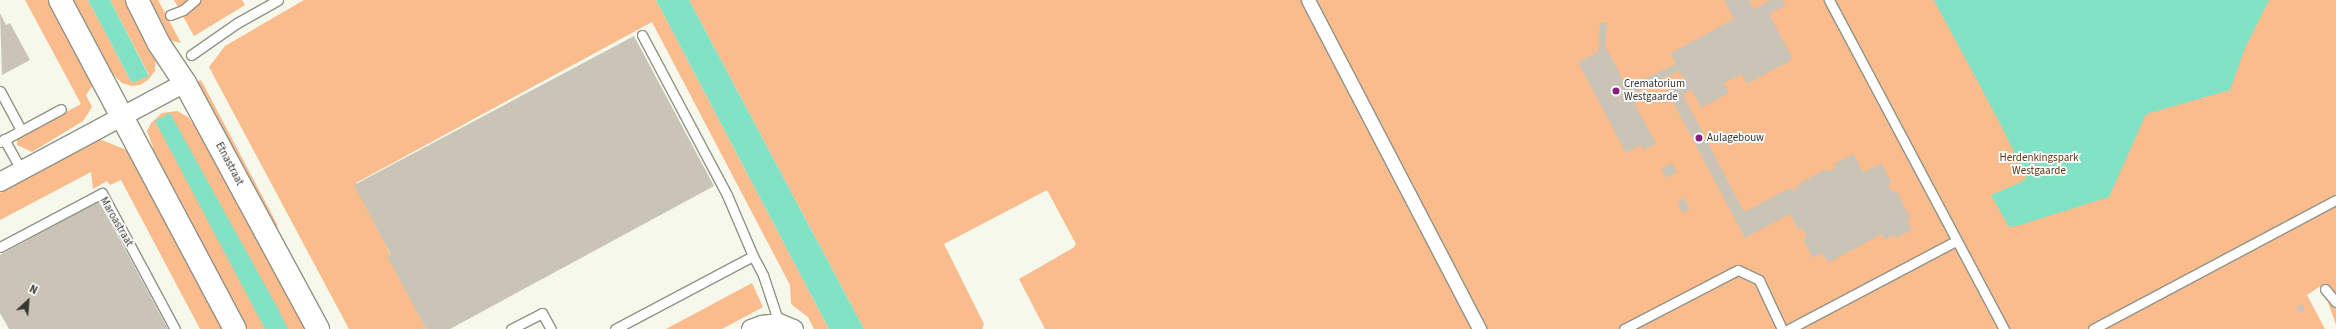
<!DOCTYPE html>
<html>
<head>
<meta charset="utf-8">
<style>
  body { margin:0 }
  #map { position:relative; width:2336px; height:329px; overflow:hidden; background:#f5f8ea; font-family:"Source Sans 3",sans-serif }
  div>[style] { position:absolute }
  [style*='--x'] { left:calc(var(--x)*1px); top:calc(var(--y)*1px); width:calc(var(--w)*1px); rotate:calc(var(--a)*1deg) }
  .green>* { inset:0; background:#fabb8d }
  .water>* { inset:0; background:#81e2c6 }
  .building>* { inset:0; background:#cac4b7 }
  .roads { filter:drop-shadow(1px 0 #919386) drop-shadow(-1px 0 #919386) drop-shadow(0 1px #919386) drop-shadow(0 -1px #919386) }
  .service>* { height:9px; margin:-4.5px; padding:0 4.5px; transform-origin:4.5px; border-radius:4.5px; background:#fff }
  .pedestrian>* { height:13px; margin:-6.5px; padding:0 6.5px; transform-origin:6.5px; border-radius:6.5px; background:#fff }
  .minor>* { height:18px; margin:-9px; padding:0 9px; transform-origin:9px; border-radius:9px; background:#fff }
  .tertiary>* { height:22px; margin:-11px; padding:0 11px; transform-origin:11px; border-radius:11px; background:#fff }
  .dots>* { width:11px; height:11px; translate:-50% -50%; box-sizing:border-box; border:2px solid #fff; border-radius:50% }
  span { translate:-50% -50%; white-space:nowrap; text-align:center; line-height:1.15; -webkit-text-stroke:3.5px #fff; paint-order:stroke }
  .poi-label { font-size:11px; color:#363731 }
  .left { translate:0 -50%; text-align:left }
  .park-label { font-size:11px; color:#5e330e }
  .street-label { font-size:11px; color:#363731 }
  .north { position:absolute; left:8px; top:281px; width:40px; height:40px; -webkit-text-stroke:3px #fff; paint-order:stroke; rotate:26deg; font-size:11px; font-weight:700; line-height:16px; text-align:center; color:#363731 }
  .north::after { content:''; display:block; margin:auto; width:14px; height:18px; background:#363731; clip-path:polygon(50% 0,100% 100%,50% 72%,0 100%) }
</style>
</head>
<body>
<div id="map">
  <div class="green">
    <div style="clip-path:polygon(25px 0,53px 0,96px 81px,86px 95px,92px 107px,83px 121px,32px 152px,17px 145px,17px 138px,81px 104px)"></div>
    <div style="clip-path:polygon(66px 0,88px 0,132px 83px,149px 75px,110px 0,134px 0,156px 52px,155px 71px,148px 80px,140px 85px,131px 86px,122px 83px,112px 73px,107px 76px)"></div>
    <div style="clip-path:polygon(148px 0,158px 0,181px 43px,169px 40px)"></div>
    <div style="clip-path:polygon(174px 0,242px 0,245px 5px,194px 36px)"></div>
    <div style="clip-path:polygon(304px 0,656px 0,829px 329px,814px 329px,808px 317px,791px 304px,790px 285px,652px 22px,356px 183px,426px 329px,349px 329px,209px 67px,225px 46px)"></div>
    <div style="clip-path:polygon(689px 0,2336px 0,2336px 325px,2322px 285px,2307px 295px,2325px 329px,1045px 329px,1019px 279px,1073px 248px,1076px 244px,1047px 190px,944px 244px,984px 324px,982px 329px,864px 329px)"></div>
    <div style="clip-path:polygon(201px 80px,278px 226px,271px 230px,193px 84px)"></div>
    <div style="clip-path:polygon(177px 111px,188px 117px,193px 124px,199px 121px,310px 329px,242px 329px,146px 150px,153px 147px,147px 131px,151px 123px,162px 113px)"></div>
    <div style="clip-path:polygon(99px 139px,134px 153px,229px 329px,200px 329px,121px 180px,110px 185px,107px 181px,93px 189px,91px 172px,0 220px,0 193px)"></div>
    <div style="clip-path:polygon(752px 283px,763px 307px,722px 329px,666px 329px)"></div>
  </div>
  <div class="water">
    <div style="clip-path:polygon(88px 0,110px 0,149px 76px,132px 83px)"></div>
    <div style="clip-path:polygon(656px 0,689px 0,864px 329px,829px 329px)"></div>
    <div style="clip-path:polygon(1934px 0,2269px 0,2245px 48px,2230px 90px,2146px 114px,2109px 197px,2020px 225px,2009px 227px,1991px 195px,2024px 181px,2026px 177px,2002px 127px)"></div>
    <div style="clip-path:polygon(170px 113px,277px 307px,288px 329px,265px 329px,155px 121px)"></div>
  </div>
  <div class="building">
    <div style="clip-path:polygon(1724px 0,1749px 0,1754px 9px,1771px 0,1783px 0,1786px 5px,1769px 14px,1793px 59px,1747px 84px,1742px 74px,1724px 83px,1729px 93px,1701px 108px,1692px 90px,1683px 95px,1744px 212px,1790px 188px,1792px 191px,1799px 187px,1798px 184px,1826px 169px,1828px 172px,1836px 168px,1834px 164px,1854px 154px,1863px 173px,1881px 163px,1892px 183px,1888px 184px,1892px 192px,1896px 190px,1911px 219px,1907px 221px,1912px 230px,1896px 238px,1894px 235px,1885px 240px,1882px 234px,1828px 263px,1822px 253px,1813px 258px,1803px 239px,1807px 237px,1803px 229px,1799px 231px,1790px 214px,1745px 238px,1667px 91px,1686px 81px,1679px 71px,1630px 95px,1656px 144px,1643px 150px,1641px 145px,1626px 153px,1578px 62px,1598px 52px,1600px 23px,1607px 23px,1605px 46px,1627px 87px,1676px 64px,1671px 53px,1734px 19px)"></div>
    <div style="clip-path:polygon(0 13px,6px 25px,10px 23px,30px 60px,2px 75px)"></div>
    <div style="clip-path:polygon(634px 36px,714px 186px,450px 329px,426px 329px,386px 254px,388px 256px,391px 255px,354px 185px)"></div>
    <div style="clip-path:polygon(1672px 163px,1677px 172px,1666px 178px,1661px 169px)"></div>
    <div style="clip-path:polygon(1684px 198px,1690px 209px,1683px 213px,1677px 202px)"></div>
    <div style="clip-path:polygon(99px 201px,168px 329px,9px 329px,0 313px,0 255px)"></div>
    <div style="clip-path:polygon(2302px 304px,2305px 309px,2299px 313px,2296px 307px)"></div>
  </div>
  <div class="roads">
    <div class="service">
      <div style="--x:1829;--y:0;--w:373;--a:62"></div>
      <div style="--x:170;--y:15;--w:14;--a:-21"></div>
      <div style="--x:183;--y:10;--w:16;--a:-40"></div>
      <div style="--x:642;--y:35;--w:181;--a:62"></div>
      <div style="--x:727;--y:195;--w:66;--a:66.9"></div>
      <div style="--x:191;--y:55;--w:56;--a:-34.8"></div>
      <div style="--x:237;--y:23;--w:47;--a:-29.3"></div>
      <div style="--x:0;--y:91;--w:44;--a:61.7"></div>
      <div style="--x:4;--y:139;--w:35;--a:61"></div>
      <div style="--x:0;--y:142;--w:69;--a:-28.4"></div>
      <div style="--x:0;--y:247;--w:115;--a:-27.9"></div>
      <div style="--x:102;--y:193;--w:154;--a:61.8"></div>
      <div style="--x:2325;--y:289;--w:17;--a:50"></div>
      <div style="--x:511;--y:329;--w:35;--a:-27"></div>
      <div style="--x:542;--y:313;--w:18;--a:61"></div>
      <div style="--x:615;--y:329;--w:156;--a:-27.9"></div>
      <div style="--x:753;--y:256;--w:21;--a:62"></div>
      <div style="--x:763;--y:275;--w:51;--a:71.6"></div>
      <div style="--x:1624;--y:329;--w:128;--a:-27.4"></div>
      <div style="--x:1738;--y:270;--w:23;--a:25"></div>
      <div style="--x:1759;--y:280;--w:54;--a:64.9"></div>
      <div style="--x:1789;--y:329;--w:189;--a:-27.8"></div>
      <div style="--x:2093;--y:329;--w:275;--a:-28"></div>
    </div>
    <div class="pedestrian">
      <div style="--x:1308;--y:0;--w:371;--a:62.5"></div>
    </div>
    <div class="minor">
      <div style="--x:0;--y:182;--w:210;--a:-28.2"></div>
      <div style="--x:751;--y:329;--w:12;--a:-20"></div>
      <div style="--x:762;--y:325;--w:17;--a:-7"></div>
      <div style="--x:779;--y:323;--w:16;--a:22"></div>
    </div>
    <div class="tertiary">
      <div style="--x:60;--y:0;--w:373;--a:62"></div>
      <div style="--x:137;--y:0;--w:49;--a:63.4"></div>
      <div style="--x:159;--y:44;--w:47;--a:56.3"></div>
      <div style="--x:185;--y:83;--w:280;--a:61.6"></div>
    </div>
  </div>
  <div class="dots">
    <div style="left:1616px;top:91px;background:#881d84"></div>
    <div style="left:1699px;top:138px;background:#881d84"></div>
  </div>
  <div class="poi-label">
    <span class="left" style="left:1624px;top:91px">Crematorium<br>Westgaarde</span>
    <span class="left" style="left:1707px;top:138px">Aulagebouw</span>
  </div>
  <div class="park-label">
    <span style="left:2039px;top:165px">Herdenkingspark<br>Westgaarde</span>
  </div>
  <div class="street-label">
    <span style="left:229px;top:164px;rotate:62deg">Etnastraat</span>
    <span style="left:116px;top:222px;rotate:60deg">Maroastraat</span>
  </div>
  <div class="north">N</div>
</div>
</body>
</html>
